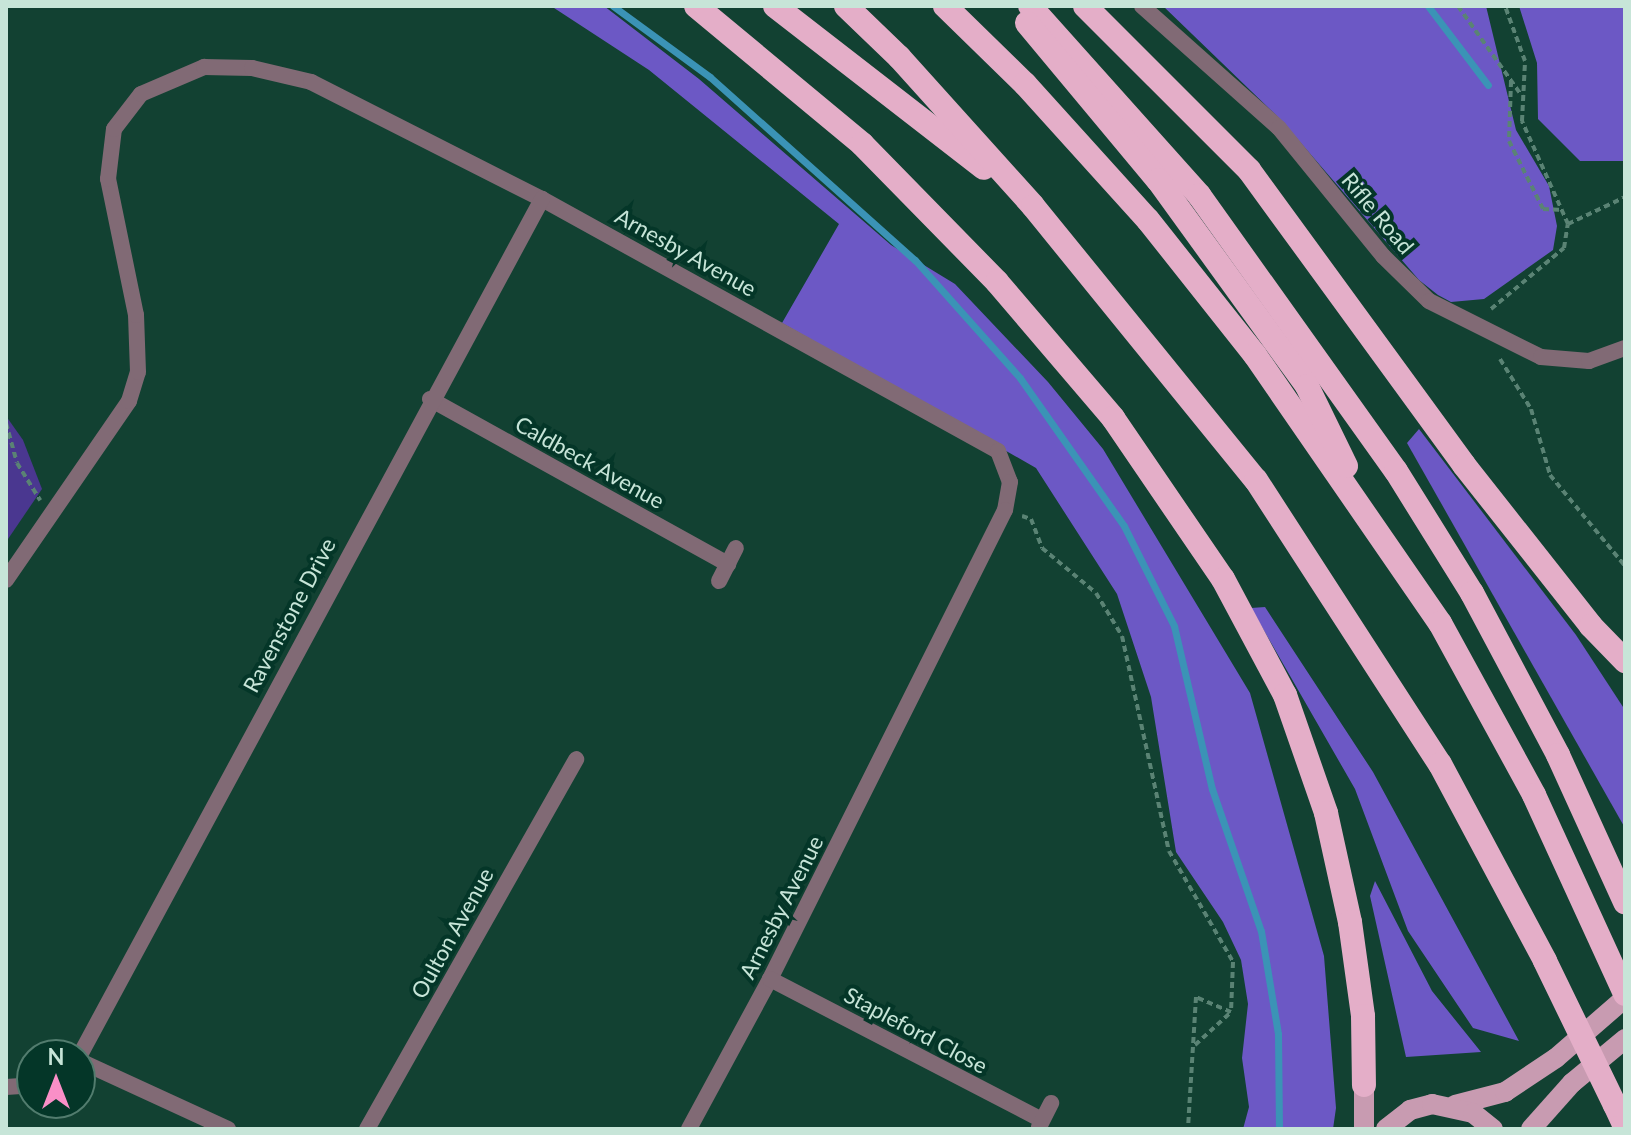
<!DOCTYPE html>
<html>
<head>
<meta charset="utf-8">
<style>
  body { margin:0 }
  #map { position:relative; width:1631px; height:1135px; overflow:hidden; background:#124132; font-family:Lato,sans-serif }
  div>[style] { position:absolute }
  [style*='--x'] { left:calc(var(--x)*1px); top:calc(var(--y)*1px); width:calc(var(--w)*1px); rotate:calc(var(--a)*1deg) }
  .green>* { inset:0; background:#4a3790 }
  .forest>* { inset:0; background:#6c58c5 }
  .stream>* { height:7px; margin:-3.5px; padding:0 3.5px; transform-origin:3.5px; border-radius:3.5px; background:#3b93b6 }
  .path>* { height:4px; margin-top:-2px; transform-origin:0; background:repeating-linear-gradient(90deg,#5a8374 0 6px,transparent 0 10px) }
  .minor>* { height:16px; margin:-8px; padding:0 8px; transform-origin:8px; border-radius:8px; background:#816a75 }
  .primary>* { height:20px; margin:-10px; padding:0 10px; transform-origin:10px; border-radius:10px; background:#c89bb1 }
  .motorway>* { height:24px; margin:-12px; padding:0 12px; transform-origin:12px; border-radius:12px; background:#e4aec8 }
  .motorway-bridge>* { height:24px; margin:-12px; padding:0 12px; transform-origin:12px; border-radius:12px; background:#e4aec8 }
  span { translate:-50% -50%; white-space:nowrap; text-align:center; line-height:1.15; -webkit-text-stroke:8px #043628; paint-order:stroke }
  .street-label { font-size:22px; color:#c7e5d8 }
  .frame { position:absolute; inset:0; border:8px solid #c7e5d8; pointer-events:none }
  .north { position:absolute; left:16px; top:1039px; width:80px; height:80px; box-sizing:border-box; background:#043628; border:2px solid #527c6e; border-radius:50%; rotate:0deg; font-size:22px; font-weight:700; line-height:32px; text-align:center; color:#c7e5d8 }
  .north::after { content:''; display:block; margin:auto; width:28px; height:36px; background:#fa8fc7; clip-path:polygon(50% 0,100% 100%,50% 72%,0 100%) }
</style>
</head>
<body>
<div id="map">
  <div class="green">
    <div style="clip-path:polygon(6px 416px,23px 440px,42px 489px,6px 542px)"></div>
  </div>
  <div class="forest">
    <div style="clip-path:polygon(551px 6px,604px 6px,699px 79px,891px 245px,955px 284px,1048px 382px,1103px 449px,1250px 693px,1324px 956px,1336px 1108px,1333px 1129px,1243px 1129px,1249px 1107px,1242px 1058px,1248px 1004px,1241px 960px,1223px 922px,1176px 852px,1151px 697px,1117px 594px,1036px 468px,782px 323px,839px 224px,649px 70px)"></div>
    <div style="clip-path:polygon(1163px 6px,1486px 6px,1516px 130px,1549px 186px,1557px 226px,1553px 250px,1484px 299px,1451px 302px,1438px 295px,1419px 280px,1281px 120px)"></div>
    <div style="clip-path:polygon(1519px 6px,1625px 6px,1625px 161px,1580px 161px,1538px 119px,1537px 63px)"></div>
    <div style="clip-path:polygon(1419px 429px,1576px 635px,1625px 710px,1625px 828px,1407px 443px)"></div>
    <div style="clip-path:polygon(1265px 607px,1373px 772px,1519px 1041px,1473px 1028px,1408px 931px,1355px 789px,1251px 608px)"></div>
    <div style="clip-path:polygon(1375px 881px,1432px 991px,1481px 1052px,1406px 1057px,1370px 896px)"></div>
  </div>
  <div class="stream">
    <div style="--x:613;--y:6;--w:120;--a:36.2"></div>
    <div style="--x:710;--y:77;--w:275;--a:41.8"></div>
    <div style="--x:915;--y:260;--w:158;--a:48.3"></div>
    <div style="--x:1020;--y:378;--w:181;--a:54.9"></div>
    <div style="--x:1124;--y:526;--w:112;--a:63.4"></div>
    <div style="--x:1174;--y:626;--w:167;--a:76.9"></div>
    <div style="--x:1212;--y:789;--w:150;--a:71"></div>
    <div style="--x:1261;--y:931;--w:104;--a:80.6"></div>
    <div style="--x:1278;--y:1034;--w:95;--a:89.4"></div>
    <div style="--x:1428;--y:6;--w:99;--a:52.8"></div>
  </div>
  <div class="path">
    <div style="--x:1458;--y:6;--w:110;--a:54.6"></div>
    <div style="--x:1511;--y:81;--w:60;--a:91.9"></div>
    <div style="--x:1509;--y:141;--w:76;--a:63.4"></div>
    <div style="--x:1543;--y:209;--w:20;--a:3"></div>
    <div style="--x:1568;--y:224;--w:63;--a:-25.3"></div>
    <div style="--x:1491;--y:309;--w:95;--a:-39.9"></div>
    <div style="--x:1564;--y:248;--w:24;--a:-81"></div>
    <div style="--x:1568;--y:224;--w:113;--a:-114.1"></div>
    <div style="--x:1522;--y:121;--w:60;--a:-87.1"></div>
    <div style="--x:1525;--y:61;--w:59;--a:-110"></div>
    <div style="--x:1500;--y:359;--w:59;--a:58.2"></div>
    <div style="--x:1531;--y:409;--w:69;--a:73.9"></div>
    <div style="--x:1550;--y:475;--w:118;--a:50.5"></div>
    <div style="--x:6;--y:423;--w:41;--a:74.6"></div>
    <div style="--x:17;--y:463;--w:44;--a:58.1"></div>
    <div style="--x:1022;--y:516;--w:9;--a:18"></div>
    <div style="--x:1031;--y:519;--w:31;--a:69"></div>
    <div style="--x:1042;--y:548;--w:70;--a:39.8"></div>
    <div style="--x:1096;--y:593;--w:50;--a:58.8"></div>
    <div style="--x:1122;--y:636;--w:220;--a:77.7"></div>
    <div style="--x:1169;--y:851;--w:128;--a:60"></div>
    <div style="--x:1233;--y:962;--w:50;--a:92.3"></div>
    <div style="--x:1231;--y:1012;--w:38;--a:-157"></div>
    <div style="--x:1196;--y:997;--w:132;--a:93.5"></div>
    <div style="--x:1195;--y:1045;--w:47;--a:-42.4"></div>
  </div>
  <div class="minor">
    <div style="--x:1142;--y:6;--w:183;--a:41.7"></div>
    <div style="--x:1279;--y:128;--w:165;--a:50.9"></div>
    <div style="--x:1383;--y:256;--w:64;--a:44.4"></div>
    <div style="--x:1429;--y:301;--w:125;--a:26.6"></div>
    <div style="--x:1541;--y:357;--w:48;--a:4.8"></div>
    <div style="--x:1589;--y:361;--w:38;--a:-20"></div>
    <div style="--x:430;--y:399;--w:341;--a:29"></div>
    <div style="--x:6;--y:580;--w:217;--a:-55.5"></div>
    <div style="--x:129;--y:401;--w:30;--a:-73"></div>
    <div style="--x:138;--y:372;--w:57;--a:-92"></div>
    <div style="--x:136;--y:315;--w:139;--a:-101.6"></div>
    <div style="--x:108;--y:179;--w:50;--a:-83.2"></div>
    <div style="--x:114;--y:129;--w:44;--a:-52.4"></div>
    <div style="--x:141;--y:94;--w:69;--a:-23.2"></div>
    <div style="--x:204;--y:67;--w:48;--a:1.2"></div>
    <div style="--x:252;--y:68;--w:61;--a:13.3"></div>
    <div style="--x:311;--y:82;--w:259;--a:26.9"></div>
    <div style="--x:542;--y:199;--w:521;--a:28.93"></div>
    <div style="--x:998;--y:451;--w:33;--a:69"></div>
    <div style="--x:1010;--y:482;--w:28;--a:100"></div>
    <div style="--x:1005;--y:510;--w:525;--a:116.61"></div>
    <div style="--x:770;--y:979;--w:170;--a:118.4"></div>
    <div style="--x:719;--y:581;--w:37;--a:-63"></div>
    <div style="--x:770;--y:979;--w:306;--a:27.4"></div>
    <div style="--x:80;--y:1055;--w:973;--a:-61.64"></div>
    <div style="--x:80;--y:1061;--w:163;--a:24.7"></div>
    <div style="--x:6;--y:1087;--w:26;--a:-4"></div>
    <div style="--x:1039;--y:1127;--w:27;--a:-63"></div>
    <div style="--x:367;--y:1129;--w:425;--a:-60.5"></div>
  </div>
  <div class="primary">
    <div style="--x:1455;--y:1105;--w:52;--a:-14.6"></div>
    <div style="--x:1505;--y:1092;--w:61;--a:-33.7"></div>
    <div style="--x:1556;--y:1058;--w:91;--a:-41"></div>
    <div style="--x:1364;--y:1129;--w:44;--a:-90"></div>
    <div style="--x:1386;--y:1129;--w:31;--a:-38"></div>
    <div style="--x:1410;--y:1110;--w:23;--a:-15"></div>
    <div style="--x:1432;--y:1104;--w:42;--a:12.4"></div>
    <div style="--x:1473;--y:1113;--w:26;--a:39"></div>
    <div style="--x:1531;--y:1129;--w:62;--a:-48.3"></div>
    <div style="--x:1572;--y:1083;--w:69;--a:-39.7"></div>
  </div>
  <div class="motorway">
    <div style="--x:696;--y:6;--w:216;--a:39.7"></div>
    <div style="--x:862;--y:144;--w:193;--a:45.6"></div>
    <div style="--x:997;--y:282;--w:179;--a:49.5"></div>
    <div style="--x:1113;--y:418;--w:195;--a:55.7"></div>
    <div style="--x:1223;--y:579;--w:132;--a:61.9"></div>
    <div style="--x:1285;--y:695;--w:125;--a:70.8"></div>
    <div style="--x:1326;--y:813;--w:112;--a:77.6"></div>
    <div style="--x:1350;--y:922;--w:95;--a:82.1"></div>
    <div style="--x:1363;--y:1016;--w:69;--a:89.2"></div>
    <div style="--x:775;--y:6;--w:264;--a:37.8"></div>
    <div style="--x:846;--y:6;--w:74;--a:43.9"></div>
    <div style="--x:899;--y:57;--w:200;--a:48"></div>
    <div style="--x:1033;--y:206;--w:353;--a:50.9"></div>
    <div style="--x:1256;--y:480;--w:338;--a:57.1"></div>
    <div style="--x:1440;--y:764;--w:223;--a:61.9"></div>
    <div style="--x:945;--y:6;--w:112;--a:44.3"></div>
    <div style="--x:1025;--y:84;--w:183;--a:47.9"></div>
    <div style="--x:1148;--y:220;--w:172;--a:51.6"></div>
    <div style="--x:1255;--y:355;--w:326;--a:55.4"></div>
    <div style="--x:1440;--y:623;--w:196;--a:61.3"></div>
    <div style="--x:1534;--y:795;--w:219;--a:65.4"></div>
    <div style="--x:1030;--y:6;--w:254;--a:48.2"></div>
    <div style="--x:1199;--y:195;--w:339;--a:54.5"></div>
    <div style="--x:1396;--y:471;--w:144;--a:58.1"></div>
    <div style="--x:1472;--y:593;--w:183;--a:62"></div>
    <div style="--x:1558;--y:755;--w:162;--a:65.5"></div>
    <div style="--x:1085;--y:6;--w:232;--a:45"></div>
    <div style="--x:1249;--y:170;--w:365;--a:53.9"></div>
    <div style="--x:1464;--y:465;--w:205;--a:51.7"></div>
    <div style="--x:1591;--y:626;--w:49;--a:45.8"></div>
    <div style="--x:1027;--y:23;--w:204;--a:50.2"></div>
    <div style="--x:1158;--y:180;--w:254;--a:54.1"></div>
    <div style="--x:1307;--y:386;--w:89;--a:64"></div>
    <div style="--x:1615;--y:1105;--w:23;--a:65"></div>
  </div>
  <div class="motorway-bridge">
    <div style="--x:1545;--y:961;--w:160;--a:64.1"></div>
  </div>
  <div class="street-label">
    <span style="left:1378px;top:213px;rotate:50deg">Rifle Road</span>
    <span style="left:686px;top:252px;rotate:29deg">Arnesby Avenue</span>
    <span style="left:590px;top:462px;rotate:29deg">Caldbeck Avenue</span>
    <span style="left:289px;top:615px;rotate:-62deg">Ravenstone Drive</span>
    <span style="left:781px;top:907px;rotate:-63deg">Arnesby Avenue</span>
    <span style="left:452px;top:933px;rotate:-61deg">Oulton Avenue</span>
    <span style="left:916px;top:1030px;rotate:28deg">Stapleford Close</span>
  </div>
  <div class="frame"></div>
  <div class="north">N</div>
</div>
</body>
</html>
